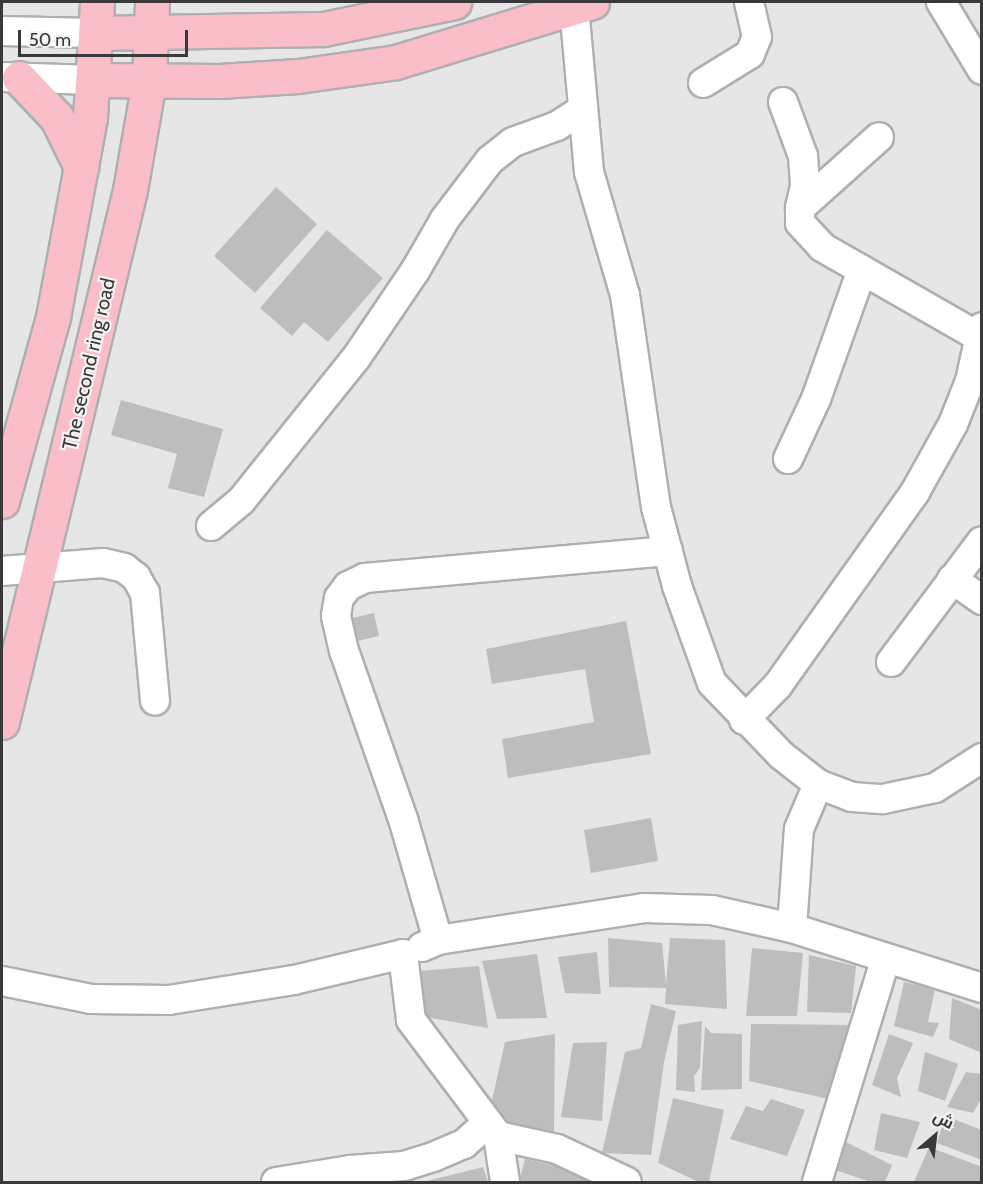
<!DOCTYPE html>
<html>
<head>
<meta charset="utf-8">
<style>
  body { margin:0 }
  #map { position:relative; width:983px; height:1184px; overflow:hidden; background:#e6e6e7; font-family:Cabin,Cairo,sans-serif }
  div>[style] { position:absolute }
  [style*='--x'] { left:calc(var(--x)*1px); top:calc(var(--y)*1px); width:calc(var(--w)*1px); rotate:calc(var(--a)*1deg) }
  .building>* { inset:0; background:#bdbdbe }
  .roads { filter:drop-shadow(2px 0 #afafb0) drop-shadow(-2px 0 #afafb0) drop-shadow(0 2px #afafb0) drop-shadow(0 -2px #afafb0) }
  .minor>* { height:28px; margin:-14px; padding:0 14px; transform-origin:14px; border-radius:14px; background:#fff }
  .major>* { height:33px; margin:-16.5px; padding:0 16.5px; transform-origin:16.5px; border-radius:16.5px; background:#fabec8 }
  span { translate:-50% -50%; white-space:nowrap; text-align:center; line-height:1.15; -webkit-text-stroke:4.5px #f3f3f4; paint-order:stroke }
  .street-label { font-size:20px; color:#393939 }
  .frame { position:absolute; inset:0; border:3px solid #393939; pointer-events:none }
  .north { position:absolute; left:905px; top:1106px; width:60px; height:60px; -webkit-text-stroke:4px #f3f3f4; paint-order:stroke; rotate:28deg; font-size:16px; font-weight:700; line-height:24px; text-align:center; color:#393939 }
  .north::after { content:''; display:block; margin:auto; width:21px; height:27px; background:#393939; clip-path:polygon(50% 0,100% 100%,50% 72%,0 100%) }
  .scale { position:absolute; left:18px; top:30px; width:170px; height:27px; box-sizing:border-box; border:3px solid #393939; border-top:0; padding-left:8px; font-size:18px; line-height:21px; white-space:nowrap; color:#393939; -webkit-text-stroke:4px #f3f3f4; paint-order:stroke }
</style>
</head>
<body>
<div id="map">
  <div class="building">
    <div style="clip-path:polygon(276px 187px,317px 224px,255px 293px,214px 256px)"></div>
    <div style="clip-path:polygon(327px 230px,383px 278px,328px 342px,304px 322px,292px 336px,260px 308px)"></div>
    <div style="clip-path:polygon(121px 400px,223px 429px,204px 497px,168px 488px,177px 454px,111px 435px)"></div>
    <div style="clip-path:polygon(374px 613px,379px 636px,353px 642px,348px 619px)"></div>
    <div style="clip-path:polygon(626px 621px,651px 754px,508px 778px,502px 739px,594px 722px,585px 669px,492px 684px,486px 649px)"></div>
    <div style="clip-path:polygon(651px 818px,658px 861px,591px 873px,584px 830px)"></div>
    <div style="clip-path:polygon(608px 938px,662px 943px,666px 984px,670px 938px,725px 940px,727px 1009px,665px 1004px,666px 988px,609px 987px)"></div>
    <div style="clip-path:polygon(752px 948px,803px 953px,797px 1016px,746px 1016px)"></div>
    <div style="clip-path:polygon(597px 952px,601px 994px,565px 993px,558px 957px)"></div>
    <div style="clip-path:polygon(537px 954px,547px 1018px,497px 1019px,482px 961px)"></div>
    <div style="clip-path:polygon(809px 955px,856px 966px,851px 1013px,807px 1012px)"></div>
    <div style="clip-path:polygon(479px 966px,488px 1028px,419px 1016px,419px 971px)"></div>
    <div style="clip-path:polygon(904px 982px,935px 989px,928px 1022px,939px 1023px,933px 1037px,894px 1026px)"></div>
    <div style="clip-path:polygon(952px 998px,982px 1010px,982px 1053px,949px 1039px)"></div>
    <div style="clip-path:polygon(651px 1004px,676px 1011px,664px 1062px,651px 1155px,602px 1153px,625px 1052px,641px 1048px)"></div>
    <div style="clip-path:polygon(702px 1021px,700px 1068px,694px 1076px,695px 1092px,676px 1090px,678px 1025px)"></div>
    <div style="clip-path:polygon(751px 1024px,857px 1025px,833px 1100px,749px 1081px)"></div>
    <div style="clip-path:polygon(705px 1026px,711px 1033px,742px 1034px,742px 1089px,701px 1090px)"></div>
    <div style="clip-path:polygon(555px 1034px,554px 1132px,487px 1123px,505px 1042px)"></div>
    <div style="clip-path:polygon(889px 1034px,913px 1043px,897px 1078px,901px 1097px,872px 1085px)"></div>
    <div style="clip-path:polygon(607px 1042px,602px 1121px,561px 1117px,573px 1043px)"></div>
    <div style="clip-path:polygon(925px 1052px,958px 1064px,945px 1101px,918px 1091px)"></div>
    <div style="clip-path:polygon(966px 1072px,982px 1074px,982px 1097px,973px 1113px,947px 1107px)"></div>
    <div style="clip-path:polygon(673px 1098px,724px 1110px,709px 1182px,699px 1182px,658px 1163px)"></div>
    <div style="clip-path:polygon(771px 1099px,805px 1110px,787px 1156px,730px 1139px,746px 1106px,763px 1111px)"></div>
    <div style="clip-path:polygon(881px 1113px,920px 1122px,907px 1158px,874px 1150px)"></div>
    <div style="clip-path:polygon(945px 1116px,982px 1130px,982px 1160px,937px 1143px)"></div>
    <div style="clip-path:polygon(842px 1140px,892px 1165px,885px 1182px,871px 1182px,835px 1170px)"></div>
    <div style="clip-path:polygon(929px 1147px,982px 1167px,982px 1182px,914px 1182px)"></div>
    <div style="clip-path:polygon(525px 1159px,574px 1170px,590px 1182px,519px 1182px)"></div>
    <div style="clip-path:polygon(483px 1167px,488px 1182px,423px 1182px)"></div>
  </div>
  <div class="roads">
    <div class="minor">
      <div style="--x:941;--y:2;--w:79;--a:58.9"></div>
      <div style="--x:574;--y:7;--w:166;--a:84.8"></div>
      <div style="--x:589;--y:172;--w:128;--a:73.7"></div>
      <div style="--x:625;--y:295;--w:214;--a:81.7"></div>
      <div style="--x:656;--y:507;--w:82;--a:75.1"></div>
      <div style="--x:677;--y:586;--w:103;--a:70.2"></div>
      <div style="--x:712;--y:683;--w:100;--a:46.2"></div>
      <div style="--x:781;--y:755;--w:47;--a:38.1"></div>
      <div style="--x:818;--y:784;--w:36;--a:21"></div>
      <div style="--x:852;--y:797;--w:31;--a:4"></div>
      <div style="--x:883;--y:799;--w:53;--a:-11.9"></div>
      <div style="--x:935;--y:788;--w:56;--a:-32.6"></div>
      <div style="--x:2;--y:31;--w:94;--a:1.2"></div>
      <div style="--x:2;--y:77;--w:91;--a:1.9"></div>
      <div style="--x:703;--y:83;--w:55;--a:-31.7"></div>
      <div style="--x:750;--y:54;--w:18;--a:-68"></div>
      <div style="--x:757;--y:37;--w:36;--a:-103"></div>
      <div style="--x:783;--y:102;--w:58;--a:69.7"></div>
      <div style="--x:803;--y:156;--w:30;--a:86"></div>
      <div style="--x:805;--y:186;--w:23;--a:103"></div>
      <div style="--x:800;--y:208;--w:106;--a:-41.9"></div>
      <div style="--x:800;--y:208;--w:15;--a:90"></div>
      <div style="--x:800;--y:223;--w:33;--a:47"></div>
      <div style="--x:822;--y:247;--w:181;--a:29.8"></div>
      <div style="--x:788;--y:459;--w:66;--a:-65"></div>
      <div style="--x:816;--y:399;--w:137;--a:-70.4"></div>
      <div style="--x:211;--y:526;--w:39;--a:-40"></div>
      <div style="--x:241;--y:501;--w:184;--a:-51.2"></div>
      <div style="--x:356;--y:358;--w:105;--a:-55.9"></div>
      <div style="--x:415;--y:271;--w:60;--a:-60"></div>
      <div style="--x:445;--y:219;--w:74;--a:-52.7"></div>
      <div style="--x:490;--y:160;--w:29;--a:-38"></div>
      <div style="--x:513;--y:142;--w:47;--a:-20"></div>
      <div style="--x:557;--y:126;--w:30;--a:-33"></div>
      <div style="--x:2;--y:571;--w:101;--a:-4.5"></div>
      <div style="--x:103;--y:563;--w:22;--a:13"></div>
      <div style="--x:124;--y:568;--w:15;--a:37"></div>
      <div style="--x:136;--y:577;--w:18;--a:61"></div>
      <div style="--x:145;--y:593;--w:108;--a:84.7"></div>
      <div style="--x:952;--y:579;--w:37;--a:35"></div>
      <div style="--x:891;--y:662;--w:151;--a:-53.1"></div>
      <div style="--x:744;--y:720;--w:49;--a:-45.8"></div>
      <div style="--x:778;--y:685;--w:237;--a:-54.6"></div>
      <div style="--x:915;--y:492;--w:78;--a:-60.8"></div>
      <div style="--x:953;--y:424;--w:46;--a:-68.4"></div>
      <div style="--x:970;--y:381;--w:55;--a:-77.5"></div>
      <div style="--x:792;--y:928;--w:99;--a:-86"></div>
      <div style="--x:799;--y:829;--w:49;--a:-67.1"></div>
      <div style="--x:438;--y:940;--w:123;--a:-106.1"></div>
      <div style="--x:404;--y:822;--w:181;--a:-109.3"></div>
      <div style="--x:344;--y:651;--w:36;--a:-103"></div>
      <div style="--x:336;--y:616;--w:18;--a:-81"></div>
      <div style="--x:339;--y:598;--w:15;--a:-53"></div>
      <div style="--x:348;--y:586;--w:19;--a:-25"></div>
      <div style="--x:365;--y:578;--w:304;--a:-5.1"></div>
      <div style="--x:422;--y:947;--w:17;--a:-24"></div>
      <div style="--x:438;--y:940;--w:208;--a:-8.8"></div>
      <div style="--x:644;--y:908;--w:68;--a:1.7"></div>
      <div style="--x:712;--y:910;--w:82;--a:12.7"></div>
      <div style="--x:792;--y:928;--w:199;--a:17.5"></div>
      <div style="--x:2;--y:981;--w:91;--a:11.4"></div>
      <div style="--x:91;--y:999;--w:78;--a:0.7"></div>
      <div style="--x:169;--y:1000;--w:127;--a:-9.1"></div>
      <div style="--x:294;--y:980;--w:112;--a:-13.4"></div>
      <div style="--x:403;--y:954;--w:66;--a:83.1"></div>
      <div style="--x:411;--y:1020;--w:145;--a:53.1"></div>
      <div style="--x:498;--y:1136;--w:60;--a:12.4"></div>
      <div style="--x:557;--y:1149;--w:77;--a:25.2"></div>
      <div style="--x:498;--y:1136;--w:47;--a:81.3"></div>
      <div style="--x:276;--y:1182;--w:75;--a:-9.2"></div>
      <div style="--x:350;--y:1182;--w:12;--a:-90"></div>
      <div style="--x:350;--y:1170;--w:54;--a:-4.2"></div>
      <div style="--x:404;--y:1166;--w:30;--a:-17"></div>
      <div style="--x:433;--y:1157;--w:34;--a:-23"></div>
      <div style="--x:464;--y:1144;--w:31;--a:-42"></div>
      <div style="--x:817;--y:1182;--w:234;--a:-72.9"></div>
    </div>
    <div class="major">
      <div style="--x:96;--y:33;--w:227;--a:-1"></div>
      <div style="--x:323;--y:29;--w:134;--a:-11.6"></div>
      <div style="--x:19;--y:78;--w:55;--a:46.5"></div>
      <div style="--x:57;--y:118;--w:55;--a:63.9"></div>
      <div style="--x:93;--y:80;--w:126;--a:0.5"></div>
      <div style="--x:219;--y:81;--w:79;--a:-3.6"></div>
      <div style="--x:298;--y:76;--w:99;--a:-8.1"></div>
      <div style="--x:396;--y:62;--w:205;--a:-17"></div>
      <div style="--x:2;--y:501;--w:191;--a:-74.5"></div>
      <div style="--x:53;--y:317;--w:202;--a:-79.5"></div>
      <div style="--x:90;--y:118;--w:116;--a:-86.5"></div>
      <div style="--x:2;--y:722;--w:547;--a:-76.47"></div>
      <div style="--x:130;--y:190;--w:111;--a:-80.1"></div>
      <div style="--x:149;--y:81;--w:79;--a:-87.8"></div>
    </div>
  </div>
  <div class="street-label">
    <span style="left:89px;top:364px;rotate:-77deg">The second ring road</span>
  </div>
  <div class="frame"></div>
  <div class="north">ش</div>
  <div class="scale">50 m</div>
</div>
</body>
</html>
